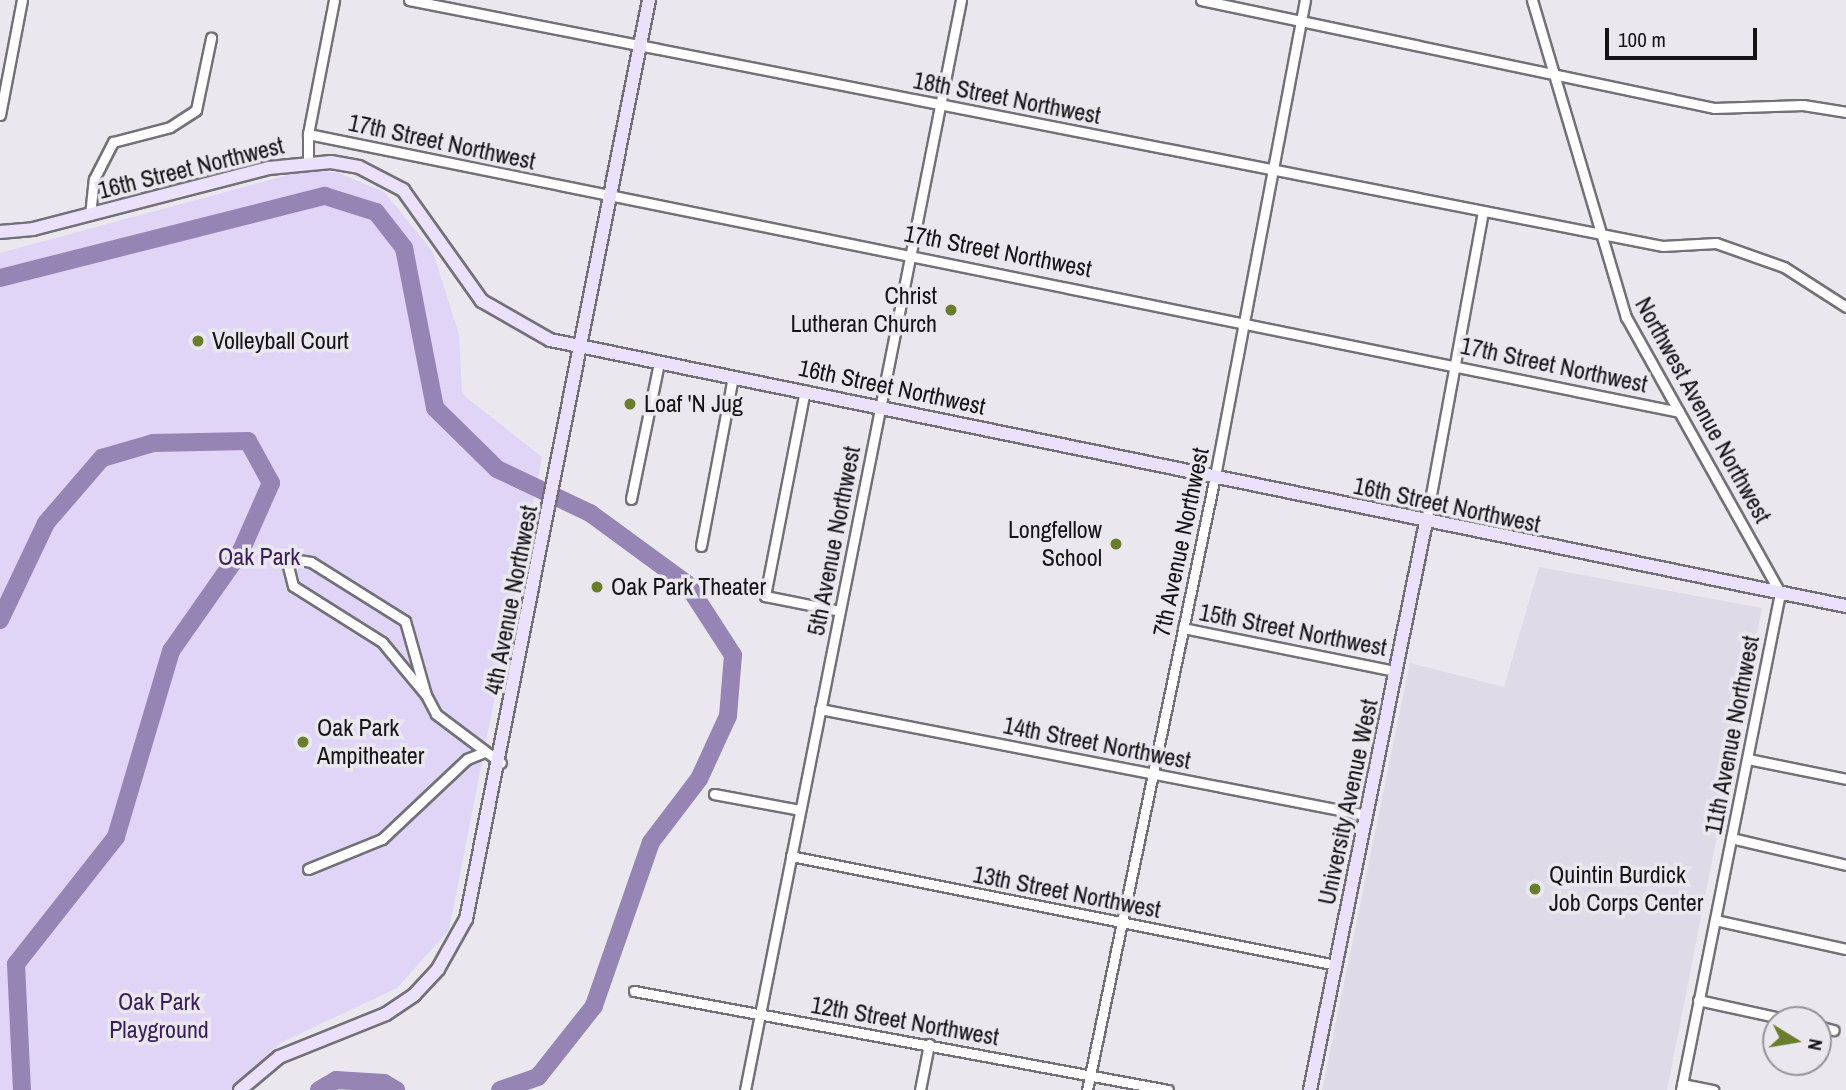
<!DOCTYPE html>
<html>
<head>
<meta charset="utf-8">
<style>
  body { margin:0 }
  #map { position:relative; width:1846px; height:1090px; overflow:hidden; background:#eae8ee; font-family:"Archivo Narrow",sans-serif }
  div>[style] { position:absolute }
  [style*='--x'] { left:calc(var(--x)*1px); top:calc(var(--y)*1px); width:calc(var(--w)*1px); rotate:calc(var(--a)*1deg) }
  .built>* { inset:0; background:#dfdae8 }
  .green>* { inset:0; background:#e0d4f7 }
  .river>* { height:18px; margin:-9px; padding:0 9px; transform-origin:9px; border-radius:9px; background:#9684b4 }
  .roads { filter:drop-shadow(2px 0 #737177) drop-shadow(-2px 0 #737177) drop-shadow(0 2px #737177) drop-shadow(0 -2px #737177) }
  .street>* { height:9px; margin:-4.5px; padding:0 4.5px; transform-origin:4.5px; border-radius:4.5px; background:#fff }
  .secondary>* { height:12px; margin:-6px; padding:0 6px; transform-origin:6px; border-radius:6px; background:#ece1fd }
  .dots>* { width:19px; height:19px; translate:-50% -50%; box-sizing:border-box; border:4px solid #eae8ee; border-radius:50% }
  span { translate:-50% -50%; white-space:nowrap; text-align:center; line-height:1.15; -webkit-text-stroke:7px #eae8ee; paint-order:stroke }
  .street-label { font-size:24px; color:#141315 }
  .poi-label { font-size:24px; color:#141315 }
  .right { translate:-100% -50%; text-align:right }
  .left { translate:0 -50%; text-align:left }
  .park-label { font-size:24px; color:#391e5a }
  .north { position:absolute; left:1762px; top:1006px; width:70px; height:70px; box-sizing:border-box; background:#eae8ee; border:2px solid #949397; border-radius:50%; rotate:101deg; font-size:19px; font-weight:700; line-height:28px; text-align:center; color:#141315 }
  .north::after { content:''; display:block; margin:auto; width:24px; height:32px; background:#6a7d2d; clip-path:polygon(50% 0,100% 100%,50% 72%,0 100%) }
  .scale { position:absolute; left:1605px; top:28px; width:152px; height:32px; box-sizing:border-box; border:4px solid #141315; border-top:0; padding-left:9px; font-size:21px; line-height:24px; white-space:nowrap; color:#141315; -webkit-text-stroke:5px #eae8ee; paint-order:stroke }
</style>
</head>
<body>
<div id="map">
  <div class="built">
    <div style="clip-path:polygon(1539px 567px,1762px 608px,1667px 1090px,1322px 1090px,1410px 663px,1504px 687px)"></div>
  </div>
  <div class="green">
    <div style="clip-path:polygon(310px 169px,339px 173px,384px 192px,433px 252px,459px 335px,462px 394px,542px 457px,449px 930px,397px 988px,280px 1043px,234px 1090px,0 1090px,0 253px)"></div>
  </div>
  <div class="river">
    <div style="--x:0;--y:278;--w:335;--a:-14.2"></div>
    <div style="--x:325;--y:196;--w:53;--a:17.4"></div>
    <div style="--x:376;--y:212;--w:46;--a:52.1"></div>
    <div style="--x:404;--y:248;--w:163;--a:79"></div>
    <div style="--x:435;--y:408;--w:87;--a:44.5"></div>
    <div style="--x:497;--y:469;--w:103;--a:25.3"></div>
    <div style="--x:590;--y:513;--w:120;--a:36.2"></div>
    <div style="--x:687;--y:584;--w:85;--a:57.1"></div>
    <div style="--x:733;--y:655;--w:61;--a:94.7"></div>
    <div style="--x:728;--y:716;--w:69;--a:114.7"></div>
    <div style="--x:699;--y:779;--w:79;--a:127.3"></div>
    <div style="--x:651;--y:842;--w:174;--a:109.2"></div>
    <div style="--x:594;--y:1006;--w:90;--a:128.3"></div>
    <div style="--x:538;--y:1077;--w:40;--a:161.1"></div>
    <div style="--x:0;--y:620;--w:107;--a:-64.6"></div>
    <div style="--x:46;--y:523;--w:86;--a:-49.3"></div>
    <div style="--x:102;--y:458;--w:53;--a:-16.4"></div>
    <div style="--x:153;--y:443;--w:95;--a:-1.2"></div>
    <div style="--x:248;--y:441;--w:48;--a:61.3"></div>
    <div style="--x:271;--y:483;--w:74;--a:113.8"></div>
    <div style="--x:241;--y:551;--w:122;--a:125"></div>
    <div style="--x:171;--y:651;--w:194;--a:106.5"></div>
    <div style="--x:116;--y:837;--w:162;--a:128.2"></div>
    <div style="--x:16;--y:964;--w:126;--a:87.3"></div>
    <div style="--x:319;--y:1090;--w:20;--a:-30"></div>
    <div style="--x:336;--y:1080;--w:48;--a:3.6"></div>
    <div style="--x:384;--y:1083;--w:14;--a:30"></div>
  </div>
  <div class="roads">
    <div class="street">
      <div style="--x:409;--y:0;--w:1278;--a:11.1"></div>
      <div style="--x:1663;--y:246;--w:53;--a:-3.2"></div>
      <div style="--x:1716;--y:243;--w:72;--a:19.4"></div>
      <div style="--x:1784;--y:267;--w:74;--a:32.8"></div>
      <div style="--x:1201;--y:0;--w:524;--a:11.89"></div>
      <div style="--x:1714;--y:108;--w:89;--a:-1.9"></div>
      <div style="--x:1803;--y:105;--w:44;--a:9.2"></div>
      <div style="--x:1532;--y:0;--w:331;--a:73.5"></div>
      <div style="--x:1626;--y:317;--w:316;--a:60.8"></div>
      <div style="--x:1780;--y:593;--w:507;--a:101.27"></div>
      <div style="--x:0;--y:115;--w:117;--a:-79.2"></div>
      <div style="--x:308;--y:134;--w:1399;--a:11.46"></div>
      <div style="--x:308;--y:162;--w:28;--a:-90"></div>
      <div style="--x:308;--y:134;--w:136;--a:-79"></div>
      <div style="--x:90;--y:215;--w:36;--a:-84"></div>
      <div style="--x:94;--y:179;--w:42;--a:-62.8"></div>
      <div style="--x:113;--y:142;--w:59;--a:-14.7"></div>
      <div style="--x:170;--y:127;--w:31;--a:-33"></div>
      <div style="--x:196;--y:110;--w:74;--a:-78.2"></div>
      <div style="--x:805;--y:390;--w:210;--a:101"></div>
      <div style="--x:765;--y:596;--w:76;--a:11.3"></div>
      <div style="--x:631;--y:499;--w:140;--a:-78.4"></div>
      <div style="--x:1426;--y:522;--w:315;--a:-79.6"></div>
      <div style="--x:701;--y:546;--w:173;--a:-79.3"></div>
      <div style="--x:286;--y:558;--w:25;--a:9"></div>
      <div style="--x:311;--y:562;--w:111;--a:32.1"></div>
      <div style="--x:405;--y:621;--w:77;--a:74.2"></div>
      <div style="--x:426;--y:695;--w:69;--a:-129.7"></div>
      <div style="--x:382;--y:642;--w:105;--a:-147.8"></div>
      <div style="--x:293;--y:586;--w:29;--a:-104"></div>
      <div style="--x:1183;--y:628;--w:216;--a:11.5"></div>
      <div style="--x:426;--y:695;--w:21;--a:62"></div>
      <div style="--x:436;--y:714;--w:81;--a:37"></div>
      <div style="--x:820;--y:709;--w:556;--a:10.99"></div>
      <div style="--x:1748;--y:759;--w:100;--a:11.5"></div>
      <div style="--x:714;--y:794;--w:87;--a:10.5"></div>
      <div style="--x:1731;--y:838;--w:118;--a:13.2"></div>
      <div style="--x:791;--y:856;--w:556;--a:11.31"></div>
      <div style="--x:308;--y:869;--w:80;--a:-22.1"></div>
      <div style="--x:382;--y:839;--w:117;--a:-43.3"></div>
      <div style="--x:467;--y:759;--w:18;--a:-22"></div>
      <div style="--x:1715;--y:920;--w:134;--a:12.5"></div>
      <div style="--x:634;--y:991;--w:543;--a:10.5"></div>
      <div style="--x:1698;--y:1000;--w:93;--a:12.4"></div>
      <div style="--x:1818;--y:1026;--w:16;--a:15"></div>
      <div style="--x:1682;--y:1084;--w:32;--a:11"></div>
      <div style="--x:745;--y:1090;--w:1111;--a:-78.79"></div>
      <div style="--x:920;--y:1090;--w:47;--a:-78.9"></div>
      <div style="--x:1087;--y:1090;--w:627;--a:-78.22"></div>
      <div style="--x:1215;--y:476;--w:484;--a:-79.3"></div>
    </div>
    <div class="secondary">
      <div style="--x:0;--y:232;--w:33;--a:-5"></div>
      <div style="--x:33;--y:229;--w:244;--a:-14.5"></div>
      <div style="--x:269;--y:168;--w:62;--a:-5.5"></div>
      <div style="--x:331;--y:162;--w:28;--a:10"></div>
      <div style="--x:359;--y:167;--w:50;--a:27.6"></div>
      <div style="--x:403;--y:190;--w:136;--a:54.6"></div>
      <div style="--x:482;--y:301;--w:78;--a:29.8"></div>
      <div style="--x:550;--y:340;--w:1323;--a:11.6"></div>
      <div style="--x:240;--y:1090;--w:51;--a:-40.2"></div>
      <div style="--x:279;--y:1057;--w:115;--a:-21.9"></div>
      <div style="--x:386;--y:1014;--w:34;--a:-34"></div>
      <div style="--x:414;--y:995;--w:35;--a:-47"></div>
      <div style="--x:438;--y:969;--w:57;--a:-60.8"></div>
      <div style="--x:466;--y:919;--w:937;--a:-78.74"></div>
      <div style="--x:1310;--y:1090;--w:580;--a:-78.46"></div>
    </div>
  </div>
  <div class="dots">
    <div style="left:951px;top:310px;background:#6a7d2d"></div>
    <div style="left:198px;top:341px;background:#6a7d2d"></div>
    <div style="left:630px;top:404px;background:#6a7d2d"></div>
    <div style="left:1116px;top:544px;background:#6a7d2d"></div>
    <div style="left:597px;top:587px;background:#6a7d2d"></div>
    <div style="left:303px;top:742px;background:#6a7d2d"></div>
    <div style="left:1535px;top:889px;background:#6a7d2d"></div>
  </div>
  <div class="street-label">
    <span style="left:1007px;top:98px;rotate:11deg">18th Street Northwest</span>
    <span style="left:442px;top:142px;rotate:12deg">17th Street Northwest</span>
    <span style="left:191px;top:168px;rotate:-14deg">16th Street Northwest</span>
    <span style="left:998px;top:251px;rotate:11deg">17th Street Northwest</span>
    <span style="left:1554px;top:365px;rotate:12deg">17th Street Northwest</span>
    <span style="left:892px;top:387px;rotate:12deg">16th Street Northwest</span>
    <span style="left:1703px;top:410px;rotate:61deg">Northwest Avenue Northwest</span>
    <span style="left:1447px;top:505px;rotate:12deg">16th Street Northwest</span>
    <span style="left:834px;top:541px;rotate:-79deg">5th Avenue Northwest</span>
    <span style="left:1181px;top:542px;rotate:-78deg">7th Avenue Northwest</span>
    <span style="left:511px;top:600px;rotate:-79deg">4th Avenue Northwest</span>
    <span style="left:1293px;top:630px;rotate:11deg">15th Street Northwest</span>
    <span style="left:1732px;top:735px;rotate:-79deg">11th Avenue Northwest</span>
    <span style="left:1097px;top:743px;rotate:11deg">14th Street Northwest</span>
    <span style="left:1348px;top:802px;rotate:-78deg">University Avenue West</span>
    <span style="left:1067px;top:892px;rotate:11deg">13th Street Northwest</span>
    <span style="left:905px;top:1021px;rotate:10deg">12th Street Northwest</span>
  </div>
  <div class="poi-label">
    <span class="right" style="left:937px;top:310px">Christ<br>Lutheran Church</span>
    <span class="left" style="left:212px;top:341px">Volleyball Court</span>
    <span class="left" style="left:644px;top:404px">Loaf 'N Jug</span>
    <span class="right" style="left:1102px;top:544px">Longfellow<br>School</span>
    <span class="left" style="left:611px;top:587px">Oak Park Theater</span>
    <span class="left" style="left:317px;top:742px">Oak Park<br>Ampitheater</span>
    <span class="left" style="left:1549px;top:889px">Quintin Burdick<br>Job Corps Center</span>
  </div>
  <div class="park-label">
    <span style="left:259px;top:557px">Oak Park</span>
    <span style="left:159px;top:1016px">Oak Park<br>Playground</span>
  </div>
  <div class="north">N</div>
  <div class="scale">100 m</div>
</div>
</body>
</html>
